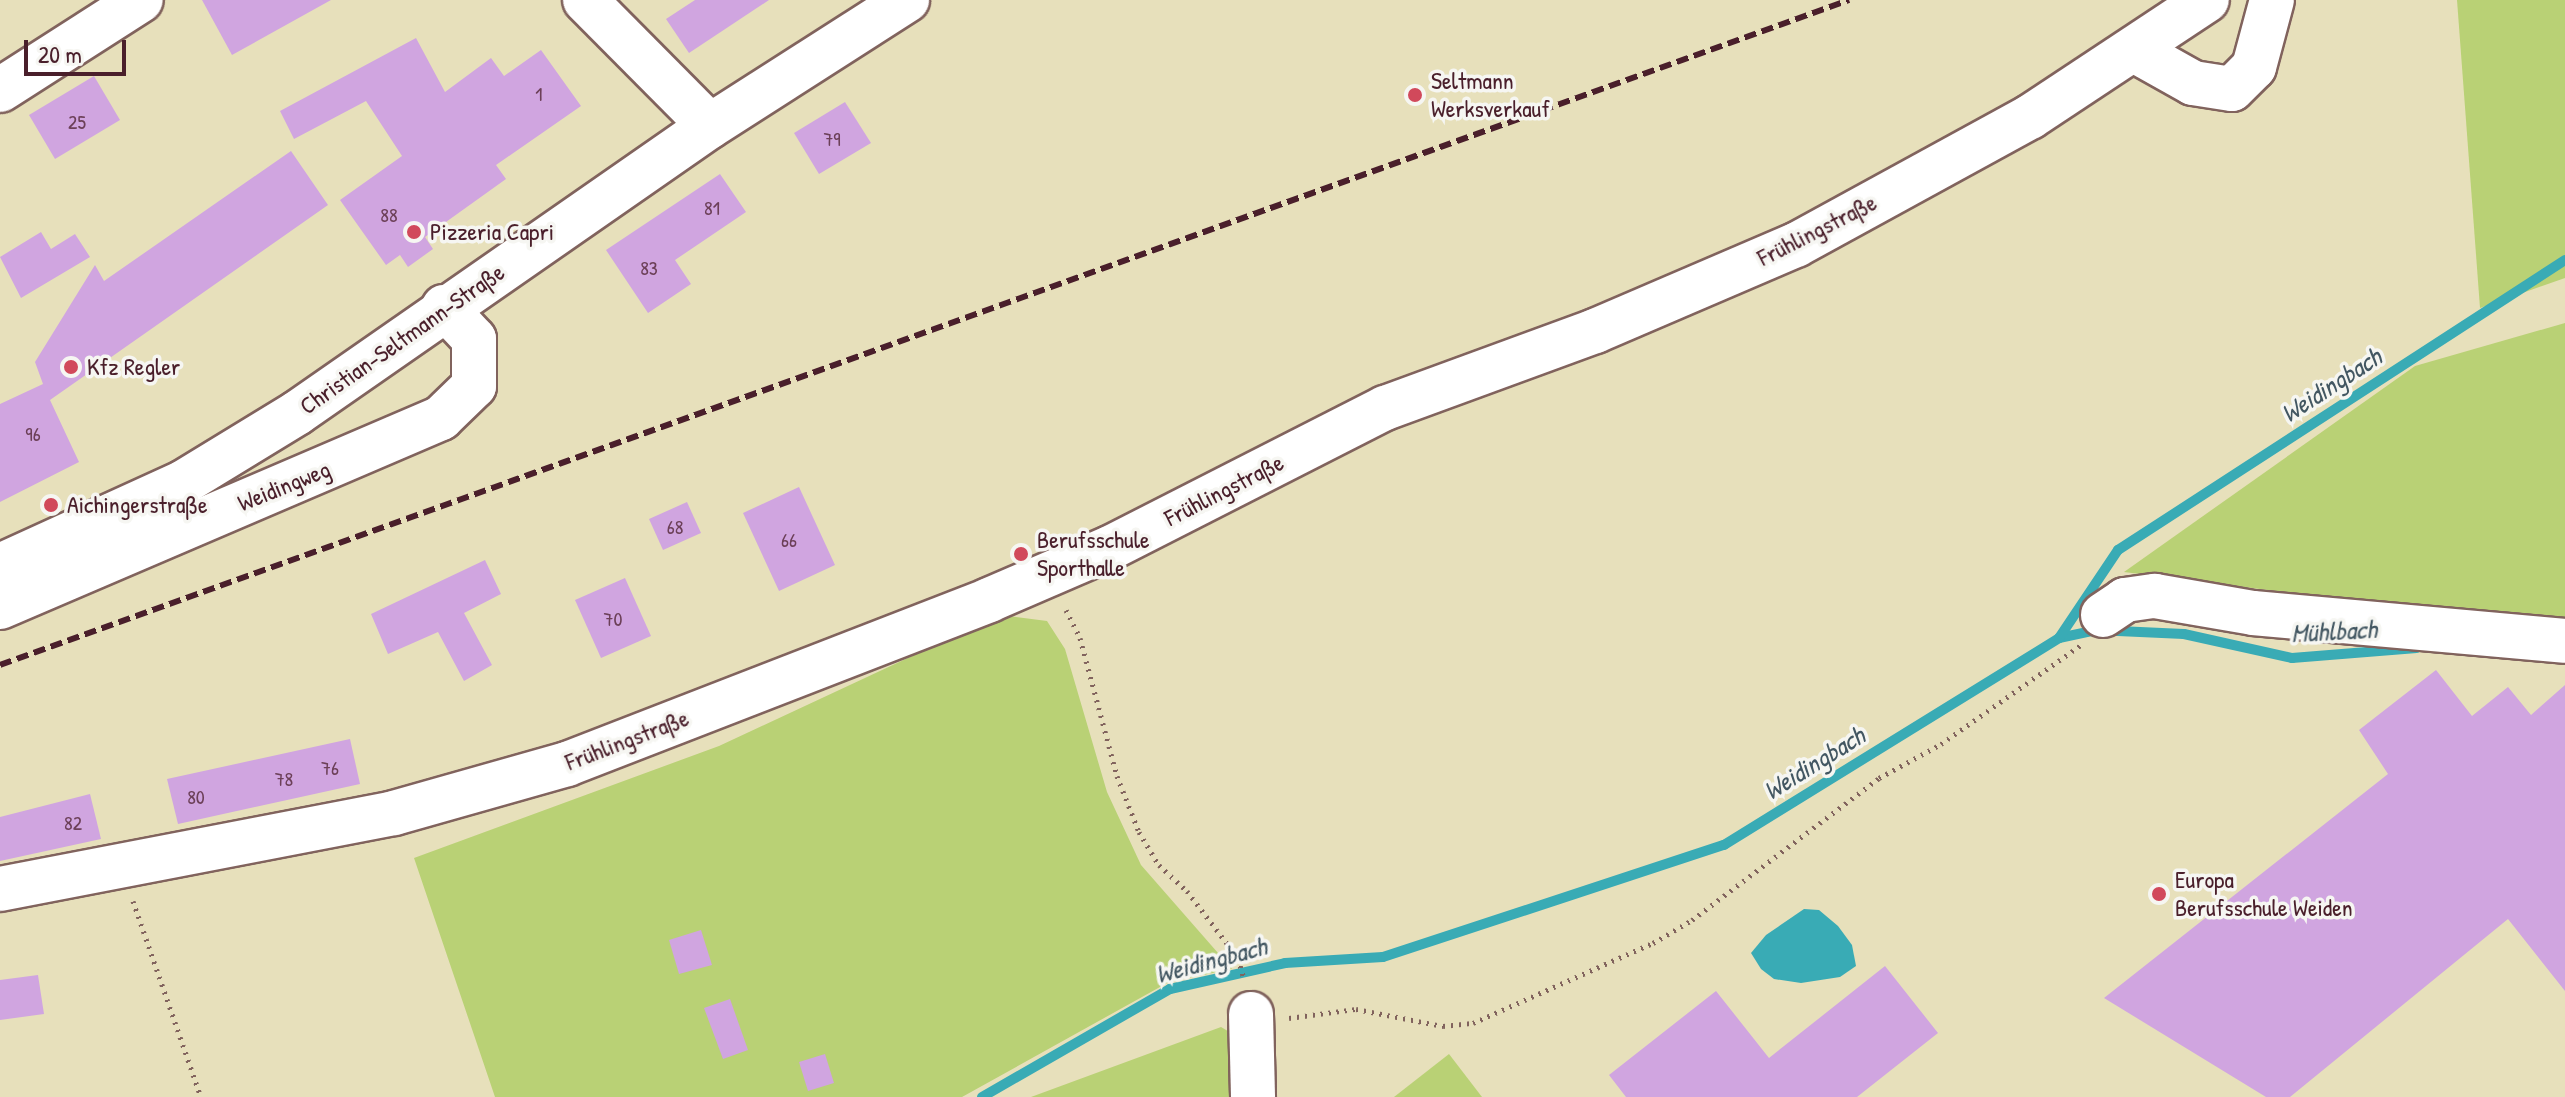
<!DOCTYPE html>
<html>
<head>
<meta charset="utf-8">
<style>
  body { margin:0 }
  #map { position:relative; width:2565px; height:1097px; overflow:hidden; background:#e7e0bb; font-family:"Patrick Hand",sans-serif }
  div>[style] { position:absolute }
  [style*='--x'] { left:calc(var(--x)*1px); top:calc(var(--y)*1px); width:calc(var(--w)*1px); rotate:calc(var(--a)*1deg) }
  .green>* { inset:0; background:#b9d175 }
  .water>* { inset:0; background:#39abb5 }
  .stream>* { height:10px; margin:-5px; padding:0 5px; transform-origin:5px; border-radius:5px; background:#39abb5 }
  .building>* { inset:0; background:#d0a5e0 }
  .path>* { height:5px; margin-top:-2.5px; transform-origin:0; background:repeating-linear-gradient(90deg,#81635d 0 2px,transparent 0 8px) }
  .roads { filter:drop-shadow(2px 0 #81635d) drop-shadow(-2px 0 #81635d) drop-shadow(0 2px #81635d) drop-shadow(0 -2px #81635d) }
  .minor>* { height:44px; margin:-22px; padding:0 22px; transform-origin:22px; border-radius:22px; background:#fff }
  .major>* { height:44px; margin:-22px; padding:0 22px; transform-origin:22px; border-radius:22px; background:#fff }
  .rail>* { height:6px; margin-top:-3px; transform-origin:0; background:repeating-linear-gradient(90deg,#4a1f2b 0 12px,transparent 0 18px) }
  .dots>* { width:22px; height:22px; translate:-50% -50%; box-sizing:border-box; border:4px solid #f6f6f2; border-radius:50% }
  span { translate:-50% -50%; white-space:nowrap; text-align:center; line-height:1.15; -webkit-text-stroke:7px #f6f6f2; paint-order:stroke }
  .number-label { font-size:20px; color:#6c4058 }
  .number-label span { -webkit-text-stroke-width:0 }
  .poi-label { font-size:24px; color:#4a1f2b }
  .left { translate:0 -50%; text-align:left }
  .street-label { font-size:24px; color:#4a1f2b }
  .water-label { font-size:26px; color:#435762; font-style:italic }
  .scale { position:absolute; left:24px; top:40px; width:102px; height:36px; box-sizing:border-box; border:4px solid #4a1f2b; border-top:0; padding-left:10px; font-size:24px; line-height:28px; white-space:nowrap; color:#4a1f2b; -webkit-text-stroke:6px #f6f6f2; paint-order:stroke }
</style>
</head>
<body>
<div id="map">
  <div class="green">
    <div style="clip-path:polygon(2457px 0,2565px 0,2565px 278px,2480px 308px)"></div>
    <div style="clip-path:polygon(2565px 323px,2565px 627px,2124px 572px,2415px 366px)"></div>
    <div style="clip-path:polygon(1000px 615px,1047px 621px,1065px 649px,1107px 792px,1141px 865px,1232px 969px,1169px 982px,962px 1097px,495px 1097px,414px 858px,719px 746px)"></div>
    <div style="clip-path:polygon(1221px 1027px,1243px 1040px,1239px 1097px,1031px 1097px)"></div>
    <div style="clip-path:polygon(1449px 1054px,1482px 1097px,1394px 1097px)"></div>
  </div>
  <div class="water">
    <div style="clip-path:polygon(1804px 909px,1819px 910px,1838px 926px,1852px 945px,1856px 966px,1840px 977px,1801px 983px,1774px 979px,1761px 969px,1751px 953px,1766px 935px)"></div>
  </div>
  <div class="stream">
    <div style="--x:2059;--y:638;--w:38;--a:-12"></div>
    <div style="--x:2096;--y:630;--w:88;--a:2.6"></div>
    <div style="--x:2184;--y:634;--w:111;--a:12.5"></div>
    <div style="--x:2292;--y:658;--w:125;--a:-4.6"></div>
    <div style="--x:982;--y:1097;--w:217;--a:-29.9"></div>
    <div style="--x:1170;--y:989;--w:118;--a:-12.7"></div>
    <div style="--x:1285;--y:963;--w:98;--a:-3.5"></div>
    <div style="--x:1383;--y:957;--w:359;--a:-18.2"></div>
    <div style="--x:1724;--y:845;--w:394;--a:-31.7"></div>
    <div style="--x:2059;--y:638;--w:106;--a:-56.2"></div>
    <div style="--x:2118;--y:550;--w:533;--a:-32.97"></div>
  </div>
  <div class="building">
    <div style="clip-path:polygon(202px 0,331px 0,232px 55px)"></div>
    <div style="clip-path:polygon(695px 0,769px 0,689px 53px,666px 19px)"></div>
    <div style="clip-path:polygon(416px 38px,445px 92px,491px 58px,504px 76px,541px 50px,581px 106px,496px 165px,506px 179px,425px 237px,433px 249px,408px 267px,400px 255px,386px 265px,340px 200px,402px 156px,366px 101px,294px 139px,280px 111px)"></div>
    <div style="clip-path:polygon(94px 76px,120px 120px,55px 159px,29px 115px)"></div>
    <div style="clip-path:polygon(845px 102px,871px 143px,819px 174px,794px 133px)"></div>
    <div style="clip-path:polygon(291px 151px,328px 205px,50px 400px,79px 462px,0 502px,0 404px,43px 384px,35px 362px,95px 265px,104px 281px)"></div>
    <div style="clip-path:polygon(720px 174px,746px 212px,675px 260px,691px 284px,648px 313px,606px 250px)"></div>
    <div style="clip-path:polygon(41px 232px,51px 249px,75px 234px,90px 257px,21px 298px,0 257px)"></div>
    <div style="clip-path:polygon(799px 487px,835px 565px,779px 591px,743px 513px)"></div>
    <div style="clip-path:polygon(687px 502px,701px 533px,663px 550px,649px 519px)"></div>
    <div style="clip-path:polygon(485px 560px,501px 594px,464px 613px,492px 665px,464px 681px,438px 632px,388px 654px,371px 614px)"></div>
    <div style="clip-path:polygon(625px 578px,651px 636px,601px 658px,575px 600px)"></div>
    <div style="clip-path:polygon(2436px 670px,2472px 716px,2508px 687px,2531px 715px,2565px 685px,2565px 991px,2508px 919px,2290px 1097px,2266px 1097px,2104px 998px,2388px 774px,2359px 730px)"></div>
    <div style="clip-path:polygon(350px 739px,360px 784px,178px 824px,167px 779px)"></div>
    <div style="clip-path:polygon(90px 794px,101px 839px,0 861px,0 817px)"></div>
    <div style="clip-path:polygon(701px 930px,712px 965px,679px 974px,669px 940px)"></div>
    <div style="clip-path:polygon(1885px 966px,1938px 1033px,1857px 1097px,1626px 1097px,1609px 1075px,1716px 991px,1769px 1058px)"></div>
    <div style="clip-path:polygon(38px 975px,44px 1014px,0 1020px,0 980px)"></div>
    <div style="clip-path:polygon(730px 999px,748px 1050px,723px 1059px,704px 1008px)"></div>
    <div style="clip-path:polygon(825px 1054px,834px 1083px,808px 1091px,799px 1062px)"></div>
  </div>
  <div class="path">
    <div style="--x:1066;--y:610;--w:31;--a:63"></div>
    <div style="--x:1080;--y:638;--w:143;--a:75"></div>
    <div style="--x:1117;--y:776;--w:60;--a:68.6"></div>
    <div style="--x:1139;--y:832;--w:39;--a:59"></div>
    <div style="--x:1159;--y:865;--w:38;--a:43"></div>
    <div style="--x:1187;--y:891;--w:84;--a:52.7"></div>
    <div style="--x:1238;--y:958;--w:19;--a:74"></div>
    <div style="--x:133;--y:901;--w:207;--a:70.9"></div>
    <div style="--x:1289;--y:1018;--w:68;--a:-7.7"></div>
    <div style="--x:1356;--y:1009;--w:89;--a:11.1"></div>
    <div style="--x:1443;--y:1026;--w:30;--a:-6"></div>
    <div style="--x:1473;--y:1023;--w:197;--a:-24"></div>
    <div style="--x:1653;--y:943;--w:45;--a:-30.5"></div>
    <div style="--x:1692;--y:920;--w:235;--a:-37.2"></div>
    <div style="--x:1879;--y:778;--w:71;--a:-28.7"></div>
    <div style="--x:1941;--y:744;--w:171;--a:-35.3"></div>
  </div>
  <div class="roads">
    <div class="minor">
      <div style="--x:585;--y:0;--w:177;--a:45.2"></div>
      <div style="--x:2136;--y:51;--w:65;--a:29.3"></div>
      <div style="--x:2193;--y:83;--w:39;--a:9"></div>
      <div style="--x:2232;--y:89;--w:31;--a:-45"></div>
      <div style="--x:2254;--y:67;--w:69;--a:-75"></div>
      <div style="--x:0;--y:90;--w:167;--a:-32.6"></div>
      <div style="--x:0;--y:607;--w:480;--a:-23.2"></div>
      <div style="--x:441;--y:418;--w:46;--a:-44.1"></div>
      <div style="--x:474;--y:386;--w:47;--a:-90"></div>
      <div style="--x:474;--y:339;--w:44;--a:-133.2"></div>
      <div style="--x:2103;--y:615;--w:27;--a:-34"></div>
      <div style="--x:2125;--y:600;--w:30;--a:-8"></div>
      <div style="--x:2155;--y:596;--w:99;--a:9.8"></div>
      <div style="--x:2253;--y:613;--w:313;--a:5.1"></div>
      <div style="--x:0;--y:889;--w:401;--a:-10.9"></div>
      <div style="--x:394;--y:813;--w:180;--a:-15.8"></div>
      <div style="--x:567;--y:764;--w:453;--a:-21.2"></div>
      <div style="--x:989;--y:600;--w:132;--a:-23.3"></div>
      <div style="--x:1110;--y:548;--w:309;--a:-27"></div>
      <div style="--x:1385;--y:408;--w:224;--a:-20.1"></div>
      <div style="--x:1595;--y:331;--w:219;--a:-23.2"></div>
      <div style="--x:1796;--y:245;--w:267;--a:-28.7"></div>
      <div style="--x:2030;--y:117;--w:212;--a:-33.5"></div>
      <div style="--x:1251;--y:1014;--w:83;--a:88.6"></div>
    </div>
    <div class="major">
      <div style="--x:0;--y:566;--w:202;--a:-24.5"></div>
      <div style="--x:184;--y:482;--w:132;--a:-31.4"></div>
      <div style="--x:297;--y:413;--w:503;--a:-34.8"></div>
      <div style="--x:710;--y:126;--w:234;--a:-32.6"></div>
    </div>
  </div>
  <div class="rail">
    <div style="--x:0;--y:665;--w:1965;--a:-19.78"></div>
  </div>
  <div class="dots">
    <div style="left:1415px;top:95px;background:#d1495b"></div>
    <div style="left:414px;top:232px;background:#d1495b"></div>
    <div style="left:71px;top:367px;background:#d1495b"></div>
    <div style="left:51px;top:505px;background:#d1495b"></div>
    <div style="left:1021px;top:554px;background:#d1495b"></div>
    <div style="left:2159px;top:894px;background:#d1495b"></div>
  </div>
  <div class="number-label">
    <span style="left:539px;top:93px">1</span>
    <span style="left:77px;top:121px">25</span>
    <span style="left:832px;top:138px">79</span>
    <span style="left:712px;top:207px">81</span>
    <span style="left:389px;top:214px">88</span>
    <span style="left:649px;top:267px">83</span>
    <span style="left:33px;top:433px">96</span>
    <span style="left:675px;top:526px">68</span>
    <span style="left:789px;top:539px">66</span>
    <span style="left:613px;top:618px">70</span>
    <span style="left:330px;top:767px">76</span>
    <span style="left:284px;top:778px">78</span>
    <span style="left:196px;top:796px">80</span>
    <span style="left:73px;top:822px">82</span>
  </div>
  <div class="poi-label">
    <span class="left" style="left:1431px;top:95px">Seltmann<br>Werksverkauf</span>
    <span class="left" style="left:430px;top:232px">Pizzeria Capri</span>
    <span class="left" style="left:87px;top:367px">Kfz Regler</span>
    <span class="left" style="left:67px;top:505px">Aichingerstraße</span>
    <span class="left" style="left:1037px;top:554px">Berufsschule<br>Sporthalle</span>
    <span class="left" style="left:2175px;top:894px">Europa<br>Berufsschule Weiden</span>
  </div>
  <div class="street-label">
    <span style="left:1817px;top:230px;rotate:-27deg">Frühlingstraße</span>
    <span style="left:402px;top:339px;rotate:-35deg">Christian-Seltmann-Straße</span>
    <span style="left:284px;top:486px;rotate:-22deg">Weidingweg</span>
    <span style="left:1224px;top:490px;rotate:-27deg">Frühlingstraße</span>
    <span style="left:627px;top:740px;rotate:-21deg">Frühlingstraße</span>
  </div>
  <div class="water-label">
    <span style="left:2331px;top:385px;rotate:-33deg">Weidingbach</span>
    <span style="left:2334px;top:631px;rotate:-3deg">Mühlbach</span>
    <span style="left:1814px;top:763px;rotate:-32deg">Weidingbach</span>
    <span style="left:1211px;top:960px;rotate:-15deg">Weidingbach</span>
  </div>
  <div class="scale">20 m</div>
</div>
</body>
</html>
